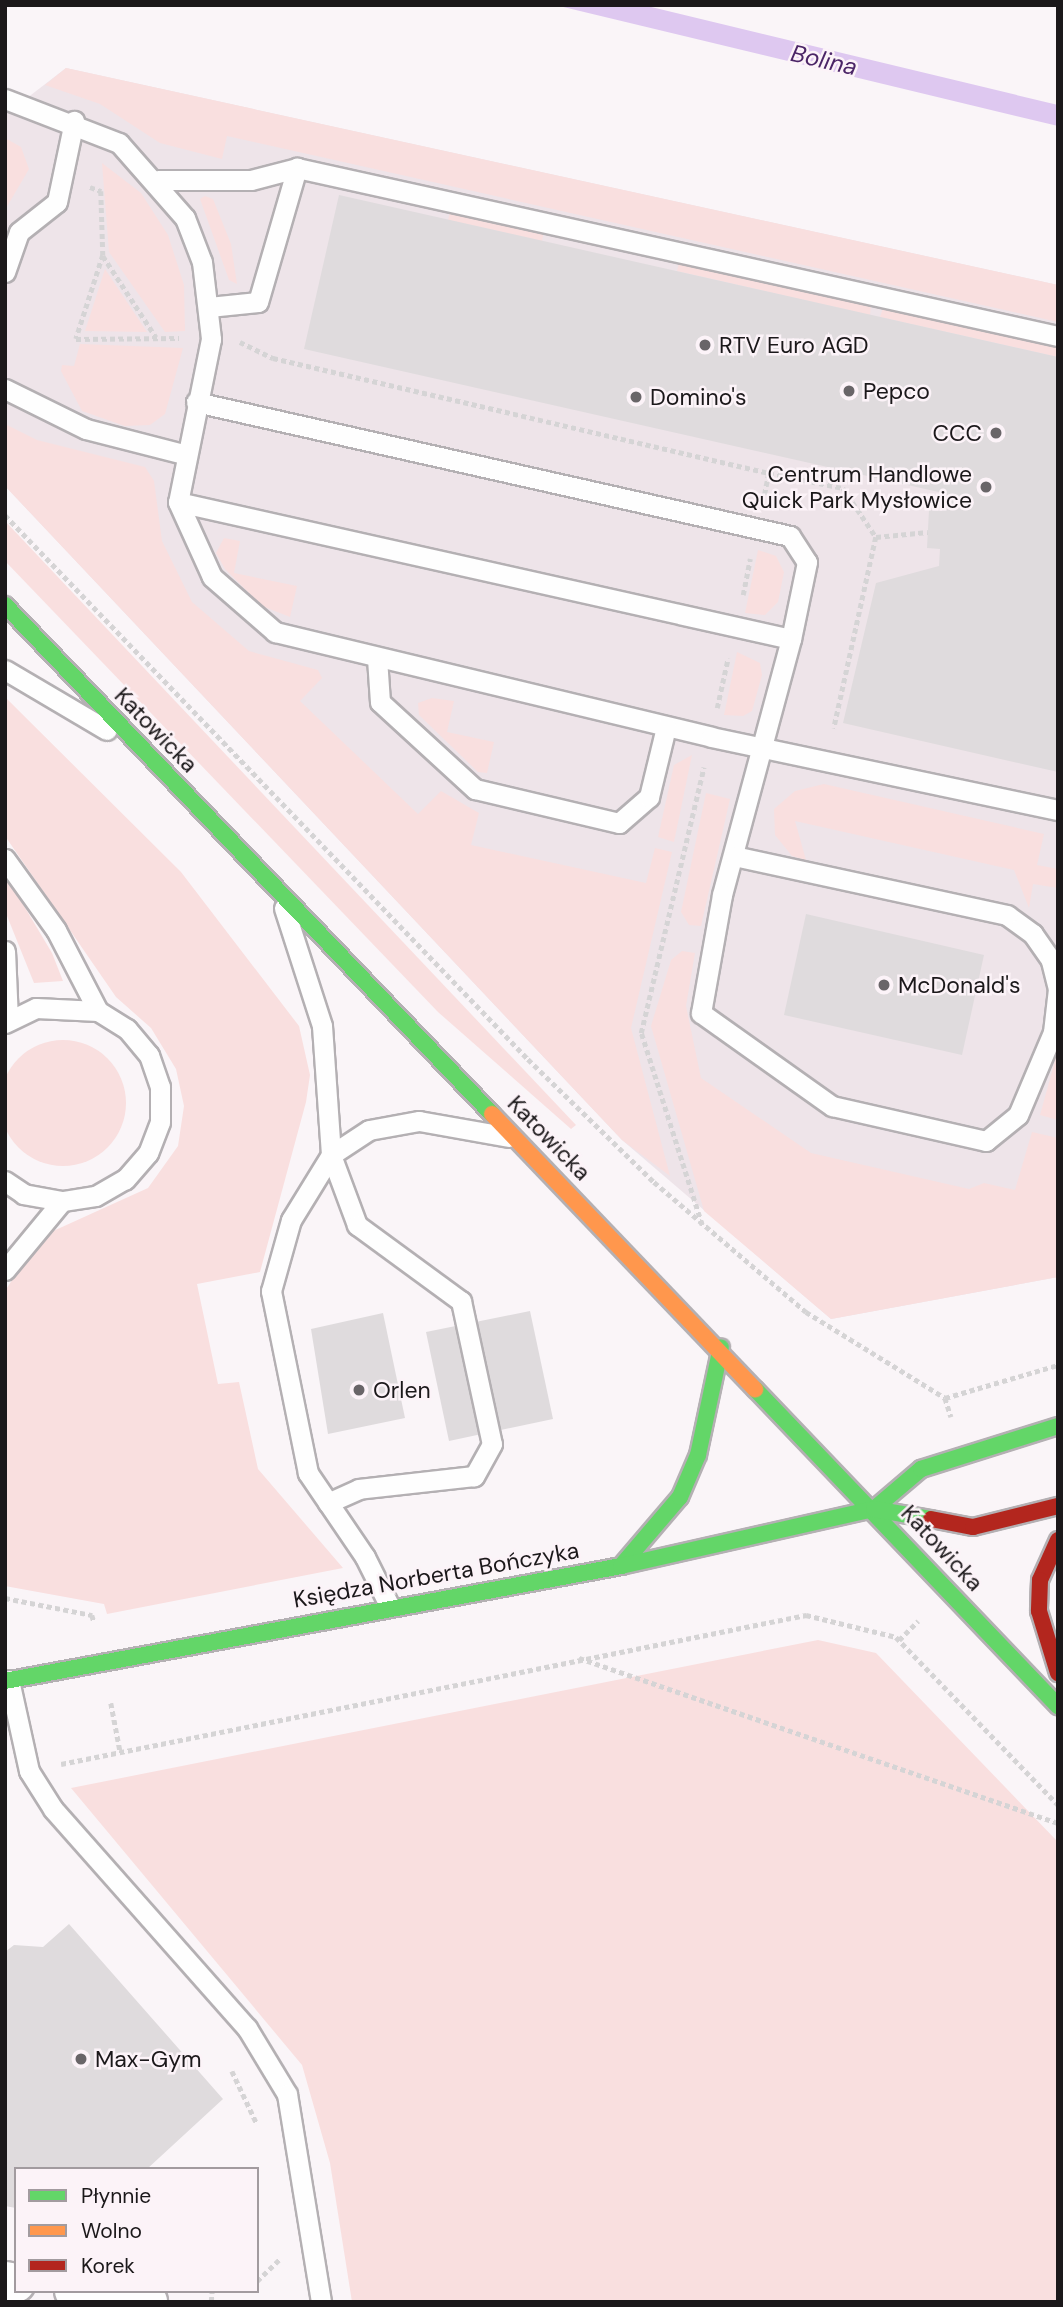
<!DOCTYPE html>
<html>
<head>
<meta charset="utf-8">
<style>
  body { margin:0 }
  #map { position:relative; width:1063px; height:2307px; overflow:hidden; background:#faf5f8; font-family:"DM Sans",sans-serif }
  div>[style] { position:absolute }
  [style*='--x'] { left:calc(var(--x)*1px); top:calc(var(--y)*1px); width:calc(var(--w)*1px); rotate:calc(var(--a)*1deg) }
  .built>* { inset:0; background:#eee4e9 }
  .green>* { inset:0; background:#f9dfdf }
  .round { border-radius:50% }
  .water>* { inset:0; background:#dec8f0 }
  .building>* { inset:0; background:#dfdbdd }
  .path>* { height:4.5px; margin-top:-2.25px; transform-origin:0; background:repeating-linear-gradient(90deg,#d5d4d5 0 5px,transparent 0 8.5px) }
  .roads { filter:drop-shadow(2px 0 #b4b0b3) drop-shadow(-2px 0 #b4b0b3) drop-shadow(0 2px #b4b0b3) drop-shadow(0 -2px #b4b0b3) }
  .lane>* { height:19px; margin:-9.5px; padding:0 9.5px; transform-origin:9.5px; border-radius:9.5px; background:#fefefe }
  .street>* { height:38px; margin:-19px; padding:0 19px; transform-origin:19px; border-radius:19px; background:#fefefe }
  .fast>* { height:16px; margin:-8px; padding:0 8px; transform-origin:8px; border-radius:8px; background:#63d668 }
  .slow>* { height:16px; margin:-8px; padding:0 8px; transform-origin:8px; border-radius:8px; background:#ff974d }
  .jam>* { height:16px; margin:-8px; padding:0 8px; transform-origin:8px; border-radius:8px; background:#b3261e }
  .dots>* { width:19px; height:19px; translate:-50% -50%; box-sizing:border-box; border:4px solid #fcf3f8; border-radius:50% }
  span { translate:-50% -50%; white-space:nowrap; text-align:center; line-height:1.15; -webkit-text-stroke:5px #fcf3f8; paint-order:stroke }
  .poi-label { font-size:23px; color:#1b181a }
  .left { translate:0 -50%; text-align:left }
  .right { translate:-100% -50%; text-align:right }
  .street-label { font-size:23px; color:#1b181a }
  .water-label { font-size:24px; color:#4b2567; font-style:italic }
  .frame { position:absolute; inset:0; border:7px solid #1b181a; pointer-events:none }
  .legend { position:absolute; left:14px; top:2167px; width:245px; height:126px; box-sizing:border-box; background:#fcf3f8; border:2px solid #a29b9f; margin:0; padding:9px 12px; list-style:none; font-size:21px; color:#1b181a }
  .legend li { display:flex; align-items:center; gap:14px; height:35px }
  .legend b { width:35px; border:2px solid #a29b9f }
</style>
</head>
<body>
<div id="map">
  <div class="built">
    <div style="clip-path:polygon(66px 68px,1058px 285px,1058px 1277px,831px 1319px,622px 1140px,5px 486px,5px 115px)"></div>
  </div>
  <div class="green">
    <div style="clip-path:polygon(66px 68px,1058px 285px,1058px 322px,227px 136px,222px 159px,160px 143px,100px 104px,45px 85px)"></div>
    <div style="clip-path:polygon(5px 138px,21px 147px,29px 169px,5px 210px)"></div>
    <div style="clip-path:polygon(102px 163px,141px 193px,168px 235px,184px 285px,185px 331px,165px 332px,109px 252px)"></div>
    <div style="clip-path:polygon(205px 196px,213px 199px,231px 244px,237px 284px,229px 280px,200px 199px)"></div>
    <div style="clip-path:polygon(451px 209px,544px 231px,542px 241px,448px 220px)"></div>
    <div style="clip-path:polygon(679px 263px,871px 305px,870px 315px,677px 271px)"></div>
    <div style="clip-path:polygon(105px 269px,147px 332px,85px 331px)"></div>
    <div style="clip-path:polygon(883px 308px,1058px 347px,1058px 357px,880px 317px)"></div>
    <div style="clip-path:polygon(80px 344px,183px 348px,165px 414px,150px 425px,125px 426px,82px 411px,61px 371px,62px 365px,74px 366px)"></div>
    <div style="clip-path:polygon(5px 424px,37px 440px,145px 467px,154px 481px,162px 541px,192px 602px,249px 651px,318px 670px,322px 678px,300px 701px,418px 814px,441px 791px,479px 813px,471px 845px,646px 883px,655px 848px,672px 852px,631px 1028px,670px 1176px,622px 1140px,5px 486px)"></div>
    <div style="clip-path:polygon(5px 521px,576px 1125px,571px 1129px,438px 1012px,5px 561px)"></div>
    <div style="clip-path:polygon(224px 538px,240px 541px,234px 573px,297px 586px,290px 617px,262px 606px,225px 569px,216px 553px)"></div>
    <div style="clip-path:polygon(758px 550px,776px 556px,784px 572px,778px 602px,765px 615px,745px 613px)"></div>
    <div style="clip-path:polygon(737px 652px,760px 663px,762px 675px,752px 711px,743px 716px,724px 715px)"></div>
    <div style="clip-path:polygon(5px 697px,181px 872px,299px 1026px,310px 1075px,306px 1102px,260px 1272px,197px 1284px,218px 1384px,239px 1382px,258px 1469px,343px 1568px,107px 1614px,104px 1604px,5px 1586px,5px 1291px,40px 1237px,148px 1188px,178px 1146px,184px 1106px,176px 1069px,151px 1028px,116px 997px,5px 836px)"></div>
    <div style="clip-path:polygon(432px 698px,454px 701px,447px 732px,494px 742px,487px 773px,478px 772px,419px 715px,418px 703px)"></div>
    <div style="clip-path:polygon(692px 755px,674px 842px,658px 837px,674px 765px)"></div>
    <div style="clip-path:polygon(824px 784px,1044px 834px,1037px 865px,1058px 869px,1058px 888px,1033px 884px,1029px 908px,1014px 870px,795px 821px,806px 860px,792px 856px,775px 835px,774px 809px,795px 791px)"></div>
    <div style="clip-path:polygon(706px 793px,730px 799px,701px 926px,689px 925px,681px 912px)"></div>
    <div style="clip-path:polygon(5px 874px,52px 953px,63px 981px,34px 983px,5px 911px)"></div>
    <div style="clip-path:polygon(682px 951px,695px 953px,686px 1006px,701px 1078px,811px 1153px,969px 1189px,984px 1183px,1015px 1190px,1032px 1132px,1058px 1138px,1058px 1277px,831px 1319px,704px 1211px,651px 1026px,671px 960px)"></div>
    <div class="round" style="left:0;top:1040px;width:126px;height:126px"></div>
    <div style="clip-path:polygon(1058px 1050px,1058px 1120px,1040px 1115px)"></div>
    <div style="clip-path:polygon(818px 1640px,876px 1653px,1058px 1842px,1058px 2302px,352px 2302px,330px 2163px,302px 2065px,71px 1788px)"></div>
  </div>
  <div class="water">
    <div style="clip-path:polygon(555px 5px,643px 5px,1058px 105px,1058px 126px)"></div>
  </div>
  <div class="building">
    <div style="clip-path:polygon(339px 195px,1058px 357px,1058px 772px,843px 723px,876px 583px,939px 566px,940px 549px,927px 548px,929px 510px,942px 511px,943px 493px,304px 349px)"></div>
    <div style="clip-path:polygon(806px 914px,984px 955px,962px 1055px,784px 1015px)"></div>
    <div style="clip-path:polygon(530px 1311px,553px 1419px,449px 1441px,426px 1332px)"></div>
    <div style="clip-path:polygon(383px 1313px,405px 1418px,328px 1434px,311px 1329px)"></div>
    <div style="clip-path:polygon(69px 1924px,223px 2099px,147px 2169px,16px 2169px,16px 2208px,5px 2206px,5px 1952px,14px 1945px,43px 1947px)"></div>
  </div>
  <div class="path">
    <div style="--x:90;--y:187;--w:12;--a:20"></div>
    <div style="--x:101;--y:191;--w:64;--a:88.2"></div>
    <div style="--x:103;--y:255;--w:88;--a:107.8"></div>
    <div style="--x:76;--y:339;--w:103;--a:-0.6"></div>
    <div style="--x:103;--y:256;--w:97;--a:56.8"></div>
    <div style="--x:240;--y:342;--w:37;--a:26"></div>
    <div style="--x:273;--y:358;--w:509;--a:13.05"></div>
    <div style="--x:769;--y:473;--w:26;--a:101"></div>
    <div style="--x:769;--y:473;--w:76;--a:11.5"></div>
    <div style="--x:843;--y:488;--w:59;--a:56"></div>
    <div style="--x:876;--y:537;--w:196;--a:102.4"></div>
    <div style="--x:5;--y:515;--w:755;--a:46.13"></div>
    <div style="--x:528;--y:1059;--w:176;--a:44.3"></div>
    <div style="--x:654;--y:1182;--w:200;--a:40.5"></div>
    <div style="--x:806;--y:1312;--w:163;--a:31.7"></div>
    <div style="--x:945;--y:1398;--w:118;--a:-16.3"></div>
    <div style="--x:876;--y:537;--w:52;--a:-5.5"></div>
    <div style="--x:743;--y:595;--w:37;--a:-79"></div>
    <div style="--x:717;--y:708;--w:51;--a:-77.6"></div>
    <div style="--x:702;--y:1225;--w:201;--a:-107.6"></div>
    <div style="--x:641;--y:1033;--w:273;--a:-76.7"></div>
    <div style="--x:945;--y:1398;--w:20;--a:72"></div>
    <div style="--x:5;--y:1598;--w:89;--a:11.1"></div>
    <div style="--x:92;--y:1615;--w:7;--a:74"></div>
    <div style="--x:899;--y:1640;--w:27;--a:-45"></div>
    <div style="--x:579;--y:1658;--w:507;--a:19.01"></div>
    <div style="--x:111;--y:1703;--w:48;--a:79.2"></div>
    <div style="--x:61;--y:1764;--w:760;--a:-11.31"></div>
    <div style="--x:806;--y:1615;--w:93;--a:13.7"></div>
    <div style="--x:896;--y:1637;--w:233;--a:46"></div>
    <div style="--x:232;--y:2071;--w:59;--a:64.7"></div>
    <div style="--x:257;--y:2281;--w:33;--a:-44"></div>
    <div style="--x:211;--y:2302;--w:11;--a:-85"></div>
  </div>
  <div class="roads">
    <div class="lane">
      <div style="--x:5;--y:99;--w:122;--a:21.1"></div>
      <div style="--x:119;--y:143;--w:100;--a:48.7"></div>
      <div style="--x:185;--y:218;--w:47;--a:68.9"></div>
      <div style="--x:202;--y:262;--w:78;--a:83.3"></div>
      <div style="--x:211;--y:339;--w:166;--a:101.4"></div>
      <div style="--x:178;--y:502;--w:82;--a:65.6"></div>
      <div style="--x:212;--y:577;--w:84;--a:41.1"></div>
      <div style="--x:275;--y:632;--w:448;--a:13.5"></div>
      <div style="--x:711;--y:737;--w:355;--a:11.9"></div>
      <div style="--x:158;--y:180;--w:93;--a:0"></div>
      <div style="--x:251;--y:180;--w:48;--a:-14.6"></div>
      <div style="--x:5;--y:272;--w:42;--a:-70.7"></div>
      <div style="--x:19;--y:232;--w:48;--a:-38.3"></div>
      <div style="--x:57;--y:202;--w:83;--a:-78.1"></div>
      <div style="--x:209;--y:307;--w:49;--a:-5.8"></div>
      <div style="--x:258;--y:302;--w:140;--a:-73.8"></div>
      <div style="--x:297;--y:168;--w:779;--a:12.45"></div>
      <div style="--x:5;--y:389;--w:90;--a:26.3"></div>
      <div style="--x:86;--y:429;--w:104;--a:14.4"></div>
      <div style="--x:196;--y:402;--w:609;--a:12.71"></div>
      <div style="--x:790;--y:536;--w:31;--a:57"></div>
      <div style="--x:807;--y:562;--w:79;--a:101.7"></div>
      <div style="--x:178;--y:502;--w:628;--a:12.6"></div>
      <div style="--x:791;--y:639;--w:265;--a:105.1"></div>
      <div style="--x:722;--y:895;--w:120;--a:100.1"></div>
      <div style="--x:701;--y:1013;--w:161;--a:35.4"></div>
      <div style="--x:832;--y:1106;--w:158;--a:12.8"></div>
      <div style="--x:986;--y:1141;--w:41;--a:-39.1"></div>
      <div style="--x:1018;--y:1115;--w:90;--a:-67.1"></div>
      <div style="--x:1053;--y:1032;--w:43;--a:-83.4"></div>
      <div style="--x:1058;--y:989;--w:30;--a:-104"></div>
      <div style="--x:1051;--y:960;--w:32;--a:-125"></div>
      <div style="--x:1033;--y:934;--w:32;--a:-144"></div>
      <div style="--x:1007;--y:915;--w:278;--a:-167.8"></div>
      <div style="--x:377;--y:658;--w:44;--a:86.1"></div>
      <div style="--x:380;--y:702;--w:129;--a:42.5"></div>
      <div style="--x:475;--y:789;--w:148;--a:13.3"></div>
      <div style="--x:619;--y:823;--w:40;--a:-41"></div>
      <div style="--x:649;--y:797;--w:72;--a:-76.3"></div>
      <div style="--x:5;--y:670;--w:118;--a:30.5"></div>
      <div style="--x:5;--y:859;--w:87;--a:54.3"></div>
      <div style="--x:56;--y:930;--w:91;--a:62.6"></div>
      <div style="--x:284;--y:908;--w:124;--a:72.1"></div>
      <div style="--x:322;--y:1026;--w:129;--a:86"></div>
      <div style="--x:331;--y:1155;--w:75;--a:69.6"></div>
      <div style="--x:357;--y:1225;--w:129;--a:36.2"></div>
      <div style="--x:461;--y:1301;--w:146;--a:77.8"></div>
      <div style="--x:492;--y:1444;--w:37;--a:119"></div>
      <div style="--x:474;--y:1476;--w:116;--a:173.6"></div>
      <div style="--x:359;--y:1489;--w:34;--a:156"></div>
      <div style="--x:5;--y:951;--w:69;--a:87.5"></div>
      <div style="--x:5;--y:1023;--w:34;--a:-26"></div>
      <div style="--x:36;--y:1008;--w:62;--a:2.8"></div>
      <div style="--x:98;--y:1011;--w:34;--a:32"></div>
      <div style="--x:127;--y:1029;--w:34;--a:50"></div>
      <div style="--x:149;--y:1055;--w:34;--a:71"></div>
      <div style="--x:160;--y:1087;--w:35;--a:90"></div>
      <div style="--x:160;--y:1122;--w:33;--a:111"></div>
      <div style="--x:148;--y:1153;--w:35;--a:131"></div>
      <div style="--x:125;--y:1179;--w:34;--a:150"></div>
      <div style="--x:95;--y:1196;--w:33;--a:171"></div>
      <div style="--x:62;--y:1201;--w:39;--a:-170"></div>
      <div style="--x:24;--y:1194;--w:23;--a:-146"></div>
      <div style="--x:5;--y:1270;--w:89;--a:-50.4"></div>
      <div style="--x:389;--y:1605;--w:54;--a:-116.6"></div>
      <div style="--x:365;--y:1557;--w:102;--a:-124.2"></div>
      <div style="--x:308;--y:1473;--w:186;--a:-101.5"></div>
      <div style="--x:271;--y:1291;--w:74;--a:-74.3"></div>
      <div style="--x:291;--y:1220;--w:76;--a:-58.4"></div>
      <div style="--x:331;--y:1155;--w:45;--a:-33.3"></div>
      <div style="--x:369;--y:1130;--w:51;--a:-10.2"></div>
      <div style="--x:419;--y:1121;--w:91;--a:10.1"></div>
      <div style="--x:9;--y:1680;--w:93;--a:77.6"></div>
      <div style="--x:29;--y:1771;--w:45;--a:57.7"></div>
      <div style="--x:53;--y:1809;--w:293;--a:48.5"></div>
      <div style="--x:247;--y:2028;--w:77;--a:58.8"></div>
      <div style="--x:287;--y:2094;--w:211;--a:80.7"></div>
    </div>
    <div class="street">
      <div style="--x:5;--y:2281;--w:11;--a:10"></div>
      <div style="--x:74;--y:2291;--w:75;--a:8.5"></div>
    </div>
    <div class="fast">
      <div style="--x:5;--y:605;--w:704;--a:46.27"></div>
      <div style="--x:755;--y:1389;--w:439;--a:46.3"></div>
      <div style="--x:874;--y:1509;--w:62;--a:-40.4"></div>
      <div style="--x:921;--y:1469;--w:144;--a:-17.4"></div>
      <div style="--x:621;--y:1566;--w:91;--a:-49.5"></div>
      <div style="--x:680;--y:1497;--w:46;--a:-66.8"></div>
      <div style="--x:698;--y:1455;--w:110;--a:-78"></div>
      <div style="--x:5;--y:1681;--w:627;--a:-10.57"></div>
      <div style="--x:621;--y:1566;--w:259;--a:-12.7"></div>
      <div style="--x:874;--y:1509;--w:58;--a:10"></div>
    </div>
    <div class="slow">
      <div style="--x:492;--y:1114;--w:381;--a:46.3"></div>
    </div>
    <div class="jam">
      <div style="--x:931;--y:1519;--w:43;--a:10.8"></div>
      <div style="--x:973;--y:1527;--w:88;--a:-13.9"></div>
      <div style="--x:1058;--y:1540;--w:44;--a:114.2"></div>
      <div style="--x:1040;--y:1580;--w:31;--a:92"></div>
      <div style="--x:1039;--y:1611;--w:65;--a:73"></div>
    </div>
  </div>
  <div class="dots">
    <div style="left:705px;top:345px;background:#696568"></div>
    <div style="left:849px;top:391px;background:#696568"></div>
    <div style="left:636px;top:397px;background:#696568"></div>
    <div style="left:996px;top:433px;background:#696568"></div>
    <div style="left:986px;top:487px;background:#696568"></div>
    <div style="left:884px;top:985px;background:#696568"></div>
    <div style="left:359px;top:1390px;background:#696568"></div>
    <div style="left:81px;top:2059px;background:#696568"></div>
  </div>
  <div class="poi-label">
    <span class="left" style="left:719px;top:345px">RTV Euro AGD</span>
    <span class="left" style="left:863px;top:391px">Pepco</span>
    <span class="left" style="left:650px;top:397px">Domino's</span>
    <span class="right" style="left:982px;top:433px">CCC</span>
    <span class="right" style="left:972px;top:487px">Centrum Handlowe<br>Quick Park Mysłowice</span>
    <span class="left" style="left:898px;top:985px">McDonald's</span>
    <span class="left" style="left:373px;top:1390px">Orlen</span>
    <span class="left" style="left:95px;top:2059px">Max-Gym</span>
  </div>
  <div class="street-label">
    <span style="left:156px;top:730px;rotate:46deg">Katowicka</span>
    <span style="left:549px;top:1138px;rotate:46deg">Katowicka</span>
    <span style="left:942px;top:1548px;rotate:47deg">Katowicka</span>
    <span style="left:436px;top:1575px;rotate:-10deg">Księdza Norberta Bończyka</span>
  </div>
  <div class="water-label">
    <span style="left:824px;top:60px;rotate:13deg">Bolina</span>
  </div>
  <div class="frame"></div>
  <ul class="legend">
  <li><b style="height:9px;background:#63d668"></b>Płynnie</li>
  <li><b style="height:9px;background:#ff974d"></b>Wolno</li>
  <li><b style="height:9px;background:#b3261e"></b>Korek</li>
  </ul>
</div>
</body>
</html>
